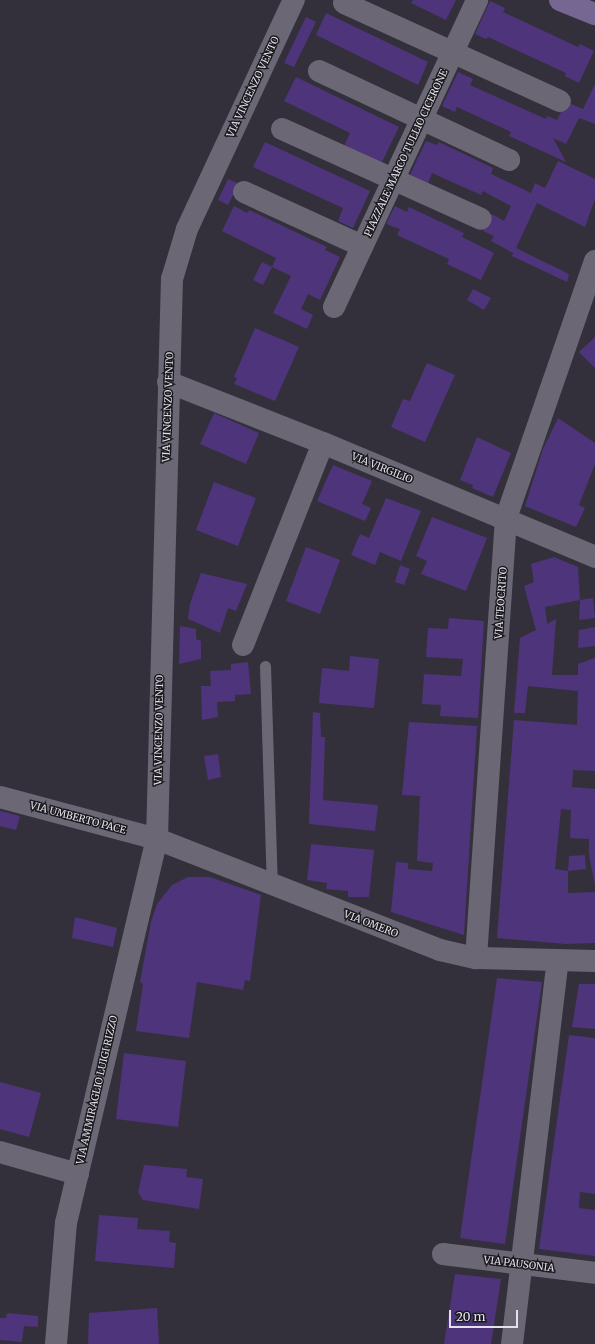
<!DOCTYPE html>
<html>
<head>
<meta charset="utf-8">
<style>
  body { margin:0 }
  #map { position:relative; width:595px; height:1344px; overflow:hidden; background:#33303c; font-family:Merriweather,serif }
  div>[style] { position:absolute }
  [style*='--x'] { left:calc(var(--x)*1px); top:calc(var(--y)*1px); width:calc(var(--w)*1px); rotate:calc(var(--a)*1deg) }
  .building>* { inset:0; background:#4e347b }
  .lane>* { height:11px; margin:-5.5px; padding:0 5.5px; transform-origin:5.5px; border-radius:5.5px; background:#6b6775 }
  .street>* { height:22px; margin:-11px; padding:0 11px; transform-origin:11px; border-radius:11px; background:#6b6775 }
  .secondary>* { height:22px; margin:-11px; padding:0 11px; transform-origin:11px; border-radius:11px; background:#766692 }
  span { translate:-50% -50%; white-space:nowrap; text-align:center; line-height:1.15; -webkit-text-stroke:3px #1a191e; paint-order:stroke }
  .street-label { font-size:10px; color:#e3e1ea }
  .scale { position:absolute; left:449px; top:1310px; width:69px; height:18px; box-sizing:border-box; border:2px solid #e3e1ea; border-top:0; padding-left:5px; font-size:12px; line-height:14px; white-space:nowrap; color:#e3e1ea; -webkit-text-stroke:3px #1a191e; paint-order:stroke }
</style>
</head>
<body>
<div id="map">
  <div class="building">
    <div style="clip-path:polygon(413px 0,456px 0,446px 20px,411px 3px)"></div>
    <div style="clip-path:polygon(490px 1px,505px 8px,503px 12px,578px 47px,580px 44px,594px 51px,579px 83px,565px 76px,566px 73px,488px 37px,486px 39px,475px 34px)"></div>
    <div style="clip-path:polygon(326px 13px,428px 62px,418px 85px,316px 35px)"></div>
    <div style="clip-path:polygon(306px 17px,316px 22px,294px 67px,284px 63px)"></div>
    <div style="clip-path:polygon(458px 72px,473px 79px,470px 85px,546px 119px,547px 116px,557px 120px,566px 102px,583px 109px,595px 84px,595px 124px,579px 118px,566px 144px,553px 138px,566px 162px,509px 136px,511px 132px,457px 107px,455px 112px,442px 106px)"></div>
    <div style="clip-path:polygon(296px 77px,399px 127px,381px 164px,344px 146px,350px 133px,284px 101px)"></div>
    <div style="clip-path:polygon(426px 141px,437px 145px,439px 142px,493px 168px,491px 174px,531px 193px,535px 183px,545px 188px,558px 161px,595px 179px,595px 199px,585px 227px,537px 203px,516px 248px,569px 274px,567px 282px,512px 256px,513px 253px,491px 241px,494px 236px,483px 231px,492px 214px,504px 221px,511px 206px,483px 191px,481px 195px,432px 173px,427px 186px,409px 177px)"></div>
    <div style="clip-path:polygon(265px 142px,370px 191px,353px 228px,338px 221px,343px 208px,253px 167px)"></div>
    <div style="clip-path:polygon(228px 179px,244px 186px,238px 198px,233px 195px,228px 205px,218px 200px)"></div>
    <div style="clip-path:polygon(234px 206px,247px 213px,249px 210px,327px 247px,325px 250px,340px 257px,320px 300px,308px 294px,301px 309px,313px 315px,307px 329px,273px 313px,291px 276px,272px 267px,276px 258px,222px 231px)"></div>
    <div style="clip-path:polygon(395px 206px,407px 212px,409px 207px,464px 233px,462px 237px,494px 253px,481px 280px,447px 264px,449px 259px,397px 235px,400px 229px,386px 224px)"></div>
    <div style="clip-path:polygon(262px 262px,272px 267px,263px 285px,253px 280px)"></div>
    <div style="clip-path:polygon(473px 289px,491px 298px,484px 310px,467px 300px)"></div>
    <div style="clip-path:polygon(255px 328px,299px 347px,275px 401px,234px 384px,237px 378px,234px 377px)"></div>
    <div style="clip-path:polygon(595px 337px,595px 368px,579px 352px)"></div>
    <div style="clip-path:polygon(427px 363px,455px 375px,425px 442px,391px 427px,403px 399px,410px 401px)"></div>
    <div style="clip-path:polygon(214px 413px,259px 433px,246px 464px,200px 444px)"></div>
    <div style="clip-path:polygon(558px 418px,595px 443px,595px 464px,579px 505px,585px 508px,576px 527px,525px 506px,543px 449px)"></div>
    <div style="clip-path:polygon(477px 437px,511px 453px,493px 497px,472px 488px,473px 485px,460px 480px)"></div>
    <div style="clip-path:polygon(333px 465px,372px 481px,362px 504px,371px 508px,365px 521px,317px 501px)"></div>
    <div style="clip-path:polygon(214px 482px,256px 498px,238px 546px,196px 530px)"></div>
    <div style="clip-path:polygon(386px 498px,421px 511px,401px 561px,380px 552px,375px 565px,351px 555px,360px 534px,369px 538px)"></div>
    <div style="clip-path:polygon(432px 517px,487px 538px,466px 591px,421px 574px,427px 561px,416px 556px)"></div>
    <div style="clip-path:polygon(306px 547px,340px 560px,320px 614px,286px 601px)"></div>
    <div style="clip-path:polygon(554px 557px,578px 567px,580px 600px,545px 607px,547px 624px,556px 619px,552px 675px,578px 675px,578px 664px,595px 658px,595px 771px,573px 770px,572px 787px,595px 789px,595px 885px,589px 855px,589px 839px,570px 838px,571px 810px,561px 809px,555px 869px,568px 871px,569px 856px,585px 855px,586px 869px,568px 871px,568px 893px,595px 892px,595px 943px,566px 944px,497px 938px,514px 720px,577px 725px,578px 691px,528px 686px,525px 713px,514px 713px,520px 638px,536px 630px,524px 586px,534px 582px,531px 564px)"></div>
    <div style="clip-path:polygon(400px 565px,410px 569px,404px 585px,395px 582px)"></div>
    <div style="clip-path:polygon(201px 573px,247px 584px,236px 611px,228px 608px,220px 633px,188px 619px,190px 604px)"></div>
    <div style="clip-path:polygon(593px 598px,595px 618px,579px 620px,580px 600px)"></div>
    <div style="clip-path:polygon(449px 618px,484px 621px,478px 718px,440px 716px,441px 705px,422px 704px,424px 674px,461px 676px,463px 659px,426px 657px,428px 628px,448px 629px)"></div>
    <div style="clip-path:polygon(180px 626px,196px 629px,196px 639px,201px 641px,201px 659px,179px 664px)"></div>
    <div style="clip-path:polygon(595px 627px,595px 646px,578px 648px,579px 630px)"></div>
    <div style="clip-path:polygon(350px 656px,379px 659px,374px 708px,319px 703px,322px 668px,349px 671px)"></div>
    <div style="clip-path:polygon(248px 662px,251px 694px,235px 695px,235px 701px,217px 702px,218px 717px,202px 720px,201px 686px,211px 686px,210px 671px,231px 670px,231px 664px)"></div>
    <div style="clip-path:polygon(313px 712px,320px 713px,321px 737px,325px 737px,323px 800px,378px 805px,375px 831px,309px 824px)"></div>
    <div style="clip-path:polygon(409px 722px,477px 726px,464px 935px,391px 912px,396px 862px,408px 863px,408px 869px,432px 871px,433px 863px,417px 861px,420px 796px,402px 795px)"></div>
    <div style="clip-path:polygon(218px 754px,221px 777px,208px 780px,204px 756px)"></div>
    <div style="clip-path:polygon(0 811px,20px 816px,16px 830px,0 826px)"></div>
    <div style="clip-path:polygon(311px 844px,374px 850px,369px 897px,348px 897px,348px 891px,326px 889px,327px 883px,307px 880px)"></div>
    <div style="clip-path:polygon(188px 877px,210px 877px,261px 895px,250px 981px,245px 980px,243px 990px,197px 982px,189px 1038px,136px 1031px,143px 984px,140px 982px,151px 922px,157px 904px,172px 885px)"></div>
    <div style="clip-path:polygon(75px 917px,117px 928px,113px 947px,72px 938px)"></div>
    <div style="clip-path:polygon(497px 978px,542px 982px,505px 1244px,460px 1238px)"></div>
    <div style="clip-path:polygon(579px 984px,595px 984px,595px 1029px,572px 1027px)"></div>
    <div style="clip-path:polygon(569px 1035px,595px 1038px,595px 1194px,580px 1192px,579px 1208px,595px 1210px,595px 1256px,539px 1249px)"></div>
    <div style="clip-path:polygon(124px 1053px,186px 1061px,178px 1127px,116px 1119px)"></div>
    <div style="clip-path:polygon(0 1082px,41px 1093px,29px 1137px,0 1129px)"></div>
    <div style="clip-path:polygon(144px 1165px,187px 1169px,186px 1177px,203px 1179px,199px 1209px,143px 1200px,138px 1192px)"></div>
    <div style="clip-path:polygon(99px 1215px,138px 1218px,137px 1229px,170px 1231px,169px 1242px,176px 1243px,174px 1268px,95px 1261px)"></div>
    <div style="clip-path:polygon(455px 1274px,501px 1279px,491px 1344px,444px 1344px)"></div>
    <div style="clip-path:polygon(157px 1308px,159px 1344px,88px 1344px,89px 1313px)"></div>
    <div style="clip-path:polygon(7px 1313px,38px 1316px,38px 1327px,24px 1326px,22px 1342px,0 1340px,0 1318px,6px 1318px)"></div>
  </div>
  <div class="lane">
    <div style="--x:265;--y:666;--w:219;--a:88.2"></div>
  </div>
  <div class="street">
    <div style="--x:344;--y:3;--w:237;--a:24.4"></div>
    <div style="--x:319;--y:71;--w:210;--a:25.1"></div>
    <div style="--x:282;--y:129;--w:218;--a:24.3"></div>
    <div style="--x:244;--y:192;--w:130;--a:24.6"></div>
    <div style="--x:334;--y:307;--w:339;--a:-65"></div>
    <div style="--x:168;--y:382;--w:167;--a:21.5"></div>
    <div style="--x:323;--y:443;--w:295;--a:22.7"></div>
    <div style="--x:243;--y:645;--w:217;--a:-68.4"></div>
    <div style="--x:0;--y:797;--w:163;--a:15"></div>
    <div style="--x:157;--y:839;--w:304;--a:21.4"></div>
    <div style="--x:440;--y:950;--w:37;--a:13"></div>
    <div style="--x:476;--y:958;--w:119;--a:1.4"></div>
    <div style="--x:476;--y:958;--w:441;--a:-86.1"></div>
    <div style="--x:506;--y:518;--w:272;--a:-70.9"></div>
    <div style="--x:0;--y:1152;--w:81;--a:15.8"></div>
    <div style="--x:443;--y:1254;--w:153;--a:7.1"></div>
    <div style="--x:56;--y:1344;--w:121;--a:-85.3"></div>
    <div style="--x:66;--y:1223;--w:395;--a:-76.7"></div>
    <div style="--x:157;--y:839;--w:560;--a:-88.47"></div>
    <div style="--x:172;--y:279;--w:52;--a:-73.3"></div>
    <div style="--x:187;--y:229;--w:253;--a:-65"></div>
    <div style="--x:512;--y:1344;--w:386;--a:-83.2"></div>
  </div>
  <div class="secondary">
    <div style="--x:560;--y:0;--w:38;--a:22"></div>
  </div>
  <div class="street-label">
    <span style="left:253px;top:87px;rotate:-65deg">VIA VINCENZO VENTO</span>
    <span style="left:406px;top:153px;rotate:-65deg">PIAZZALE MARCO TULLIO CICERONE</span>
    <span style="left:168px;top:407px;rotate:-88deg">VIA VINCENZO VENTO</span>
    <span style="left:382px;top:468px;rotate:22deg">VIA VIRGILIO</span>
    <span style="left:501px;top:603px;rotate:-86deg">VIA TEOCRITO</span>
    <span style="left:159px;top:730px;rotate:-89deg">VIA VINCENZO VENTO</span>
    <span style="left:78px;top:818px;rotate:15deg">VIA UMBERTO PACE</span>
    <span style="left:371px;top:924px;rotate:21deg">VIA OMERO</span>
    <span style="left:97px;top:1090px;rotate:-77deg">VIA AMMIRAGLIO LUIGI RIZZO</span>
    <span style="left:519px;top:1264px;rotate:7deg">VIA PAUSONIA</span>
  </div>
  <div class="scale">20 m</div>
</div>
</body>
</html>
